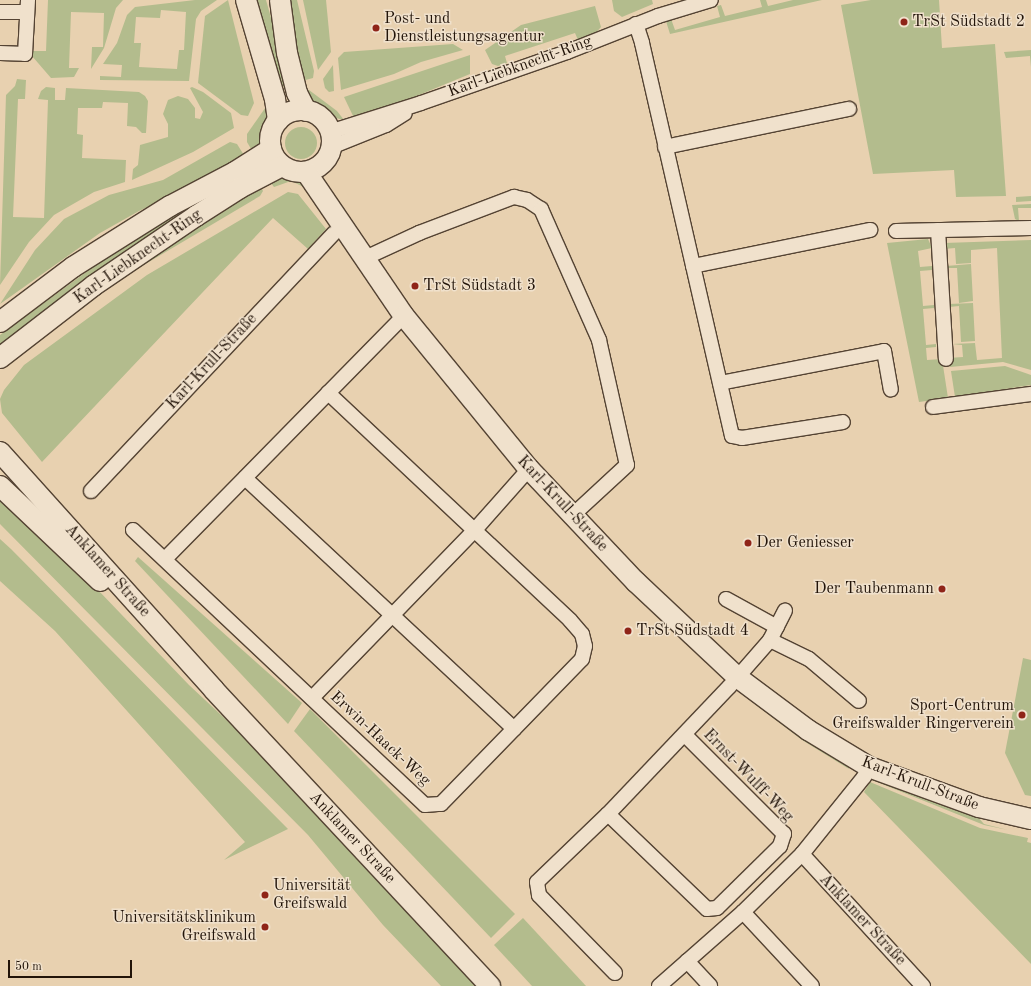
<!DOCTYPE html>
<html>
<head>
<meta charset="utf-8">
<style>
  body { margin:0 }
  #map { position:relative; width:1031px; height:986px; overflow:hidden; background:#e8d1b0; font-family:"Old Standard TT",serif }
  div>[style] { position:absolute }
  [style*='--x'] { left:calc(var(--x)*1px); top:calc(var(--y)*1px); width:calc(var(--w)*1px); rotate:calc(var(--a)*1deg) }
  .green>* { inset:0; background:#b3bc8d }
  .round { border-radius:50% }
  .roads { filter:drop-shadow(1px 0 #544333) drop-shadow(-1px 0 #544333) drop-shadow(0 1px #544333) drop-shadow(0 -1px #544333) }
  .street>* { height:14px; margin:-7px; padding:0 7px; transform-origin:7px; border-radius:7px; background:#f0e1cc }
  .secondary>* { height:20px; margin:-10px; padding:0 10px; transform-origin:10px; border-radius:10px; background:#f0e1cc }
  .secondary>.ring { margin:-10px; padding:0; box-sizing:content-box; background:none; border:20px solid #f0e1cc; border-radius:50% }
  .dots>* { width:11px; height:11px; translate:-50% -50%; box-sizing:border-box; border:2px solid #f0e1cc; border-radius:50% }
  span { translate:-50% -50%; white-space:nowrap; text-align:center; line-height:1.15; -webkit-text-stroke:3px #f0e1cc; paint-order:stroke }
  .poi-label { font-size:16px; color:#221409 }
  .left { translate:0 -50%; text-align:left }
  .right { translate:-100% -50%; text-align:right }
  .street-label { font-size:16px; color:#221409 }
  .scale { position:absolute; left:8px; top:960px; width:124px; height:18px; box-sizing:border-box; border:2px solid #221409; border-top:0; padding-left:5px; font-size:12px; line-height:14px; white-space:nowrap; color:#221409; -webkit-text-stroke:3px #f0e1cc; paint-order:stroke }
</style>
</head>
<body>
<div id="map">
  <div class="green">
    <div style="clip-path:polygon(48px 0,123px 0,116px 8px,104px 48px,91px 69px,92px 47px,103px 47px,104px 13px,71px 12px,69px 68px,79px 68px,74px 77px,51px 78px,32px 56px,32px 51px,46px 51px)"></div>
    <div style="clip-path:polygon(evenodd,195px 0,217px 0,201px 11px,196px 19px,189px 81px,100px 80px,100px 76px,121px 77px,122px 65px,103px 64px,117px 43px,127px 15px,135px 7px,195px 0,161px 10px,186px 12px,184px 50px,179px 50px,177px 69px,139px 67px,141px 43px,134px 43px,136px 17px,160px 18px,161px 10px)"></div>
    <div style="clip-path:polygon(228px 0,254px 103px,248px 116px,241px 115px,198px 83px,205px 16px)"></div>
    <div style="clip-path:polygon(255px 0,266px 0,290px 85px,278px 88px)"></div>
    <div style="clip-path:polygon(285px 0,297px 0,314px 71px,313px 78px,298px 82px,295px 64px,299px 56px)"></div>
    <div style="clip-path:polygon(303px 0,326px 0,331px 52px,318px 70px)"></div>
    <div style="clip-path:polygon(612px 0,652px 0,653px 4px,622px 17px,614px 11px)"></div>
    <div style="clip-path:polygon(760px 0,766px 0,768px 6px,793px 0,822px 0,670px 34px,665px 18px,670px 16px,675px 30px,720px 17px,717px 6px,721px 5px,725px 16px,762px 7px)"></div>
    <div style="clip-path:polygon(871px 0,939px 0,942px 48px,995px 44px,1006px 196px,956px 197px,954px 170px,873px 174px,841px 5px)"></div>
    <div style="clip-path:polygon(595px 6px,601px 27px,594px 35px,578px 40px,575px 33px,505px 56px,507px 63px,498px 66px,492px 64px,485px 50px,521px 25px)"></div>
    <div style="clip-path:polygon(453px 44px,463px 50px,421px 62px,394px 74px,341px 90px,338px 58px,344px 52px)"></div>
    <div style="clip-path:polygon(1031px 50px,1031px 67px,1030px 56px,1006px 58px,1004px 52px)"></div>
    <div style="clip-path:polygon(470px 55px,470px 74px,397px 104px,354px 118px,344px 97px)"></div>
    <div style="clip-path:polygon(333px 65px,334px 91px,329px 92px,325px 88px,323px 79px)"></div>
    <div style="clip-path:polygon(17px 79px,26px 80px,25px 99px,18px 99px,13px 217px,44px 218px,48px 100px,38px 99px,41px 91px,46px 87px,55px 88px,55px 100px,65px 100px,66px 88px,139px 92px,145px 96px,148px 101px,146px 133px,142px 133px,136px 127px,127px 126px,128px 103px,103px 102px,102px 108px,78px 108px,77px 134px,83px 135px,82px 158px,126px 160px,125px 182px,94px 192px,54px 215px,29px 242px,0 285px,6px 95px,15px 86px)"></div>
    <div style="clip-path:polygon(192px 87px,203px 92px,231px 113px,234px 128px,193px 152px,132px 180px,133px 169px,138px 165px,140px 145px,168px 137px,168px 124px,163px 114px,168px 100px,178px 96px,188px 99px,195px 108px,195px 118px,200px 119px,203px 112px,190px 88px)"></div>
    <div style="clip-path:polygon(309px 90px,337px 111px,344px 120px,327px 116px,311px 105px,302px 91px)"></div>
    <div style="clip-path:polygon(270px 101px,271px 122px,265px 142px,254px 154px,247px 142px,247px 134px)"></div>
    <div class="round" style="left:285px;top:127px;width:32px;height:32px"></div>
    <div style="clip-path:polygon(230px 142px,237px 144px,247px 160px,139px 211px,100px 233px,0 304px,35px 250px,64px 219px,109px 195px,163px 180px)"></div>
    <div style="clip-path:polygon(252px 169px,0 348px,0 335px,119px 248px)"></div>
    <div style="clip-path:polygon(278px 176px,299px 179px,308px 189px,291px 181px,274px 187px,267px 178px)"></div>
    <div style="clip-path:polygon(259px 183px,263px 191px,260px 196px,132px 272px)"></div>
    <div style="clip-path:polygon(288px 192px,298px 194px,326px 229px,308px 249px,273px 218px,42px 462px,2px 413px,0 399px,4px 390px,24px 365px,147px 275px)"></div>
    <div style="clip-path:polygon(1031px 196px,1031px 201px,1016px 202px,1016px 197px)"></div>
    <div style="clip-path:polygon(1031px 204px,1031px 208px,1018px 208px,1019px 221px,1015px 219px,1012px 205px)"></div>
    <div style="clip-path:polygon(928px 239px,932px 248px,918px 251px,920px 267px,932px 266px,932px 270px,920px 271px,923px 306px,934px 305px,934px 308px,923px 309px,926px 345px,936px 344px,936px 347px,926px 348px,927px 360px,942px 359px,948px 398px,919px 402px,887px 243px)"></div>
    <div style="clip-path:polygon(1031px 240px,1031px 370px,1003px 362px,950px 367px,948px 358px,963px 357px,962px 345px,952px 344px,975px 343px,977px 360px,1002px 358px,997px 248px,971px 250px,971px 263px,956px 264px,955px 248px,944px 249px,944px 243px)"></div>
    <div style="clip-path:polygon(971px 264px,973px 301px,959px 303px,957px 268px,946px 268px,946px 266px)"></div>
    <div style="clip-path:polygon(973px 303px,975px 341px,961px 342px,959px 306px,949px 307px,949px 304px)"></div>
    <div style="clip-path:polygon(1005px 366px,1031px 375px,1031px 385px,955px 397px,951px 371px)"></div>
    <div style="clip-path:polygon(0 493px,53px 543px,189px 685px,250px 742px,478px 986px,441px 986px,383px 925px,308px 835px,0 524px)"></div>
    <div style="clip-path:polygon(0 539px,11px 549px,288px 829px,224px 860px,245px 842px,55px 631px,0 581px)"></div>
    <div style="clip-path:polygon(138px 557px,302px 703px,288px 724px,135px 561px)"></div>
    <div style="clip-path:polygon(1023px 658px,1031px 660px,1031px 796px,1025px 795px,1005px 753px)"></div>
    <div style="clip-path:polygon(738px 691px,746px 692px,846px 763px,849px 769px,802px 740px)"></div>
    <div style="clip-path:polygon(310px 709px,515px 914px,491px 938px,294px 731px)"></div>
    <div style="clip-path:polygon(874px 779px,977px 816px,984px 824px,1008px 830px,984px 825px,872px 780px)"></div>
    <div style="clip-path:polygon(870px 782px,980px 828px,1028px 838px,1027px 842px,1031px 843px,1031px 964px,864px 792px)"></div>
    <div style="clip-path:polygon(523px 918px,586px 986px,532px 986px,494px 945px)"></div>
  </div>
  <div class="roads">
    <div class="street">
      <div style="--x:0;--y:12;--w:27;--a:0"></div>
      <div style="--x:636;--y:24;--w:20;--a:72"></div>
      <div style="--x:642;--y:43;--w:403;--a:77.1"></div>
      <div style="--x:732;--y:436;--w:10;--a:11"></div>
      <div style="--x:742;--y:438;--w:102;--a:-9"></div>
      <div style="--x:0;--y:53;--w:25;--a:2"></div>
      <div style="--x:25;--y:54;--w:54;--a:-86.8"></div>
      <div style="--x:330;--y:130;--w:6;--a:0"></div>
      <div style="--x:336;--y:130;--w:89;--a:-17.6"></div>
      <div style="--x:421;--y:103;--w:155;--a:-19.3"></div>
      <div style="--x:567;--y:52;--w:98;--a:-21.6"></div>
      <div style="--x:658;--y:16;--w:55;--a:-16.8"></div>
      <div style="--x:331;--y:147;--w:59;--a:-21.8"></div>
      <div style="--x:386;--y:125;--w:22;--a:-32"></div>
      <div style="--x:665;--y:147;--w:188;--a:-11.7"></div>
      <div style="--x:938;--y:230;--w:129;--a:86.5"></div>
      <div style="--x:896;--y:231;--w:135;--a:-1.3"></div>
      <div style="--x:365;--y:258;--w:60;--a:-24.8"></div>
      <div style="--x:419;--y:233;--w:102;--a:-20.8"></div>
      <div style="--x:514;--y:197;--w:13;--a:13"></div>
      <div style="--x:527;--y:200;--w:17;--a:33"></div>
      <div style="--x:541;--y:209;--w:143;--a:66.1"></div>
      <div style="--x:599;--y:340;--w:128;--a:77.4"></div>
      <div style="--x:627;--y:465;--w:75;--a:137.2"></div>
      <div style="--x:693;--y:266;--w:181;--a:-11.5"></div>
      <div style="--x:720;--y:383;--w:167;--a:-11"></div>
      <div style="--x:884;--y:351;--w:39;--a:80"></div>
      <div style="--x:933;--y:407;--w:99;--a:-7.6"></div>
      <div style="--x:245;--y:478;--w:368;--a:43"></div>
      <div style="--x:91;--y:491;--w:354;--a:-46.7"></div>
      <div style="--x:133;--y:530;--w:401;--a:43.3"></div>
      <div style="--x:425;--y:805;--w:16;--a:-4"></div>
      <div style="--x:441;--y:804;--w:202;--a:-45.8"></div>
      <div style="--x:582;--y:659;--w:13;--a:-77"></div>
      <div style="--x:585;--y:646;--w:12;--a:-104"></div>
      <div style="--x:582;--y:634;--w:18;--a:-131"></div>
      <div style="--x:570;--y:620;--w:332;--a:-136.8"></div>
      <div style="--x:166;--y:558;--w:339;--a:-45.5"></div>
      <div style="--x:726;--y:599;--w:58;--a:28.8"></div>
      <div style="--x:770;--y:640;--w:43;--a:26"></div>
      <div style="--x:809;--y:659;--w:65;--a:40"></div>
      <div style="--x:312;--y:698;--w:231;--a:-45.9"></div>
      <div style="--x:473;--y:532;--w:84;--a:-48.4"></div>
      <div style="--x:608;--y:814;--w:137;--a:43.8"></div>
      <div style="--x:707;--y:909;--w:10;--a:-6"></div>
      <div style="--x:717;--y:908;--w:88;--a:-44.5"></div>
      <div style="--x:780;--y:846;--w:13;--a:-72"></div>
      <div style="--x:784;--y:834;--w:140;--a:-135"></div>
      <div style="--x:802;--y:854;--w:179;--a:47.5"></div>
      <div style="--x:743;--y:912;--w:101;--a:47"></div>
      <div style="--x:687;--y:961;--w:34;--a:47"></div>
      <div style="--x:615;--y:973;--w:109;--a:-134.3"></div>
      <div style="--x:539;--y:895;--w:13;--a:-99"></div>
      <div style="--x:537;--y:882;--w:98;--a:-43.8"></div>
      <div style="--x:608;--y:814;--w:175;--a:-46.4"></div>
      <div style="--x:729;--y:687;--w:62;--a:-48.9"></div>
      <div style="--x:770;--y:640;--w:33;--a:-63"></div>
      <div style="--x:659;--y:986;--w:112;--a:-41.4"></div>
      <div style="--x:743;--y:912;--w:83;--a:-44.5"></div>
      <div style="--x:802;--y:854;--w:99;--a:-51.2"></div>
      <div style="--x:864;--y:777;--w:11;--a:-63"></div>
    </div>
    <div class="secondary">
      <div style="--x:246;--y:0;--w:103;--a:73.7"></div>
      <div style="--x:275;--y:99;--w:22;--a:82"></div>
      <div style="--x:280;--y:0;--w:53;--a:82.5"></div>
      <div style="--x:287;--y:53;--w:41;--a:76"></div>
      <div style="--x:297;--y:93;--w:20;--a:63"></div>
      <div class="ring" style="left:270px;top:110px;width:42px;height:42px"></div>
      <div style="--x:306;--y:172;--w:174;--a:55.8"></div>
      <div style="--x:404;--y:316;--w:198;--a:50.8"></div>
      <div style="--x:529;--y:469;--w:156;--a:46.6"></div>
      <div style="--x:636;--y:582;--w:139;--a:43.2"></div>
      <div style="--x:737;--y:677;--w:89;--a:36.7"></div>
      <div style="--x:808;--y:730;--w:71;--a:31.2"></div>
      <div style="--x:869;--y:767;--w:117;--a:20"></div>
      <div style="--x:979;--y:807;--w:53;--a:13"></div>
      <div style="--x:0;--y:322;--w:91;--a:-37"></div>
      <div style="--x:73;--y:267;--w:115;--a:-32.2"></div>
      <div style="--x:170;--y:206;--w:73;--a:-27.6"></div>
      <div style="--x:235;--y:172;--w:43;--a:-32.6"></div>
      <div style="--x:0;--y:358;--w:118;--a:-37.7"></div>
      <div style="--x:93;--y:286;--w:125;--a:-34.2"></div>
      <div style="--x:196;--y:216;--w:52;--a:-32.5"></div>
      <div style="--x:240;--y:188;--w:47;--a:-27.6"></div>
      <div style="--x:0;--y:452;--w:320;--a:48"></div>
      <div style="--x:214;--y:690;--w:405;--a:47"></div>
      <div style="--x:0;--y:486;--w:138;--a:43.5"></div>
    </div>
  </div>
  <div class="dots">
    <div style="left:904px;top:22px;background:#8f2418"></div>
    <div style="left:376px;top:28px;background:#8f2418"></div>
    <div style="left:415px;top:286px;background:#8f2418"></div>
    <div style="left:748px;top:543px;background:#8f2418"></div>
    <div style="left:942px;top:589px;background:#8f2418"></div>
    <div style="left:628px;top:631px;background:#8f2418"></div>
    <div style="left:1022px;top:715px;background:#8f2418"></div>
    <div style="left:265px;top:895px;background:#8f2418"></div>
    <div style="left:265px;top:927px;background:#8f2418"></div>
  </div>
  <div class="poi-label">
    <span class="left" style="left:384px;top:28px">Post- und<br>Dienstleistungsagentur</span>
    <span class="left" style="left:912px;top:22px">TrSt Südstadt 2</span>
    <span class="left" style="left:423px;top:286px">TrSt Südstadt 3</span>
    <span class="left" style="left:756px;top:543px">Der Geniesser</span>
    <span class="right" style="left:934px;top:589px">Der Taubenmann</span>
    <span class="left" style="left:636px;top:631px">TrSt Südstadt 4</span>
    <span class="right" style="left:1014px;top:715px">Sport-Centrum<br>Greifswalder Ringerverein</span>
    <span class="left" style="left:273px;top:895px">Universität<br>Greifswald</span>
    <span class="right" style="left:256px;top:927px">Universitätsklinikum<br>Greifswald</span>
  </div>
  <div class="street-label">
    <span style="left:520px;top:67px;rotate:-20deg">Karl-Liebknecht-Ring</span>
    <span style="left:138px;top:257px;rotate:-35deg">Karl-Liebknecht-Ring</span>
    <span style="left:212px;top:362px;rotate:-47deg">Karl-Krull-Straße</span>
    <span style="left:562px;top:504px;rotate:47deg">Karl-Krull-Straße</span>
    <span style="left:107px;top:571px;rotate:48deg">Anklamer Straße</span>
    <span style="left:380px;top:739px;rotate:43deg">Erwin-Haack-Weg</span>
    <span style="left:748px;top:776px;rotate:46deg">Ernst-Wulff-Weg</span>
    <span style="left:920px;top:784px;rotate:21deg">Karl-Krull-Straße</span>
    <span style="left:352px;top:838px;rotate:47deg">Anklamer Straße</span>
    <span style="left:862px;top:920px;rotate:47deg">Anklamer Straße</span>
  </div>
  <div class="scale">50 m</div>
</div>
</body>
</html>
